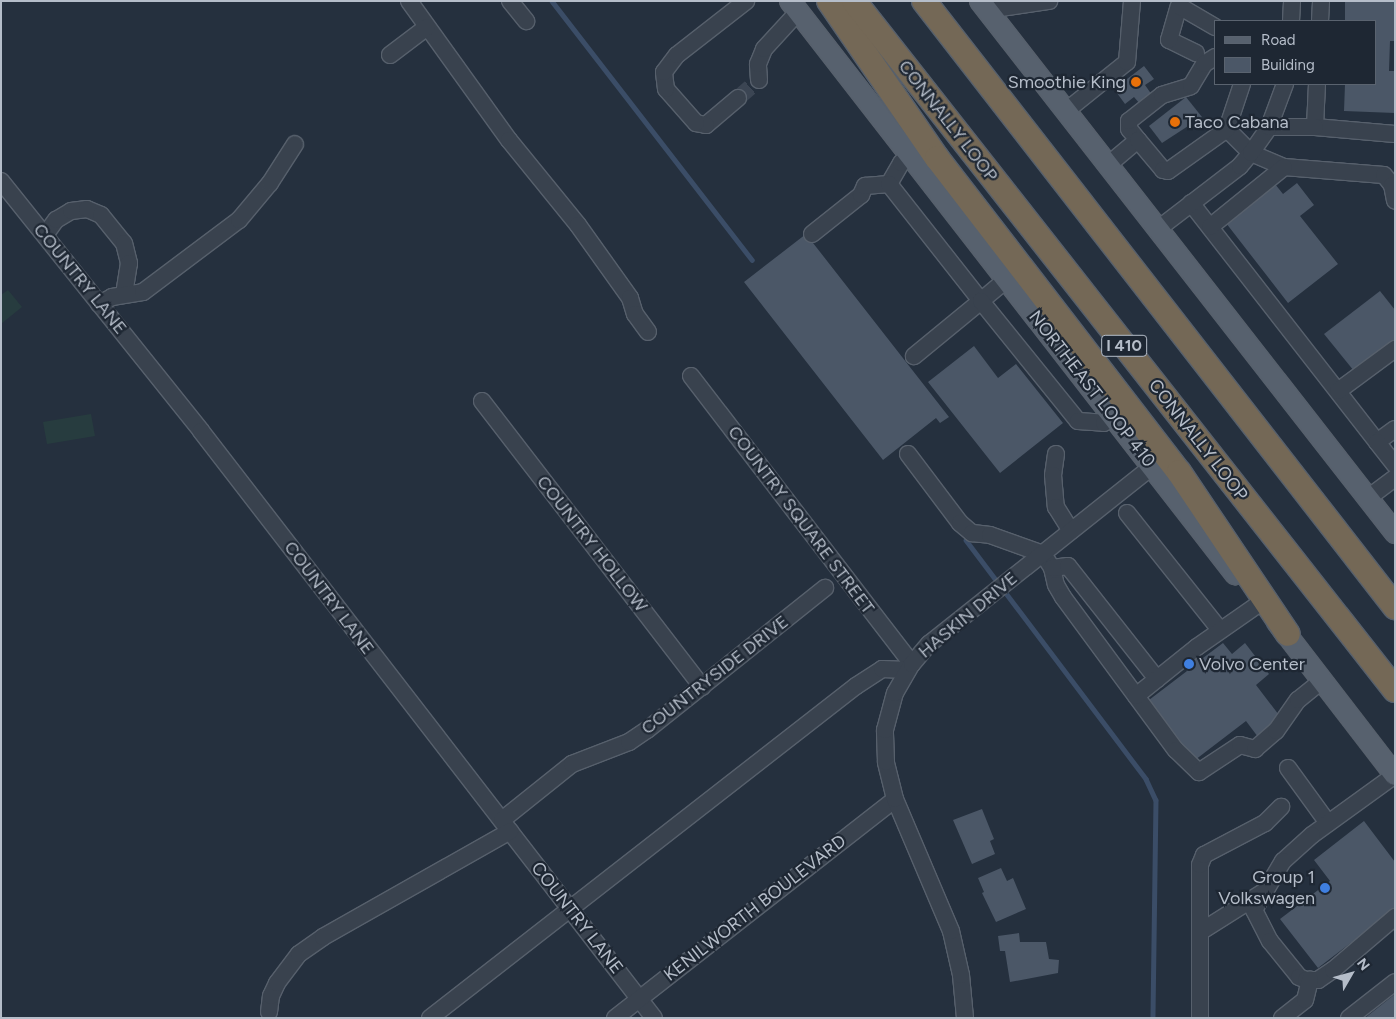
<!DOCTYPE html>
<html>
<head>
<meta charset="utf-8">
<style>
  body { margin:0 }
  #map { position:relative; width:1396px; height:1019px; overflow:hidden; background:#25303e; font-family:Figtree,sans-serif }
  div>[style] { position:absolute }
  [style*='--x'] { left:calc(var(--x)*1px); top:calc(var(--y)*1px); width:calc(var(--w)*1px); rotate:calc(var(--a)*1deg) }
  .green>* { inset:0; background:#273c3f }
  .stream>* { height:4.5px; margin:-2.25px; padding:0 2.25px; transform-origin:2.25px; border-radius:2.25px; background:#3b4d67 }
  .building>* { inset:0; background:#4b5767 }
  .minor-tunnel>* { height:16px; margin-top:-8px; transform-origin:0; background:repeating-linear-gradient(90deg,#3b4553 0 16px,transparent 0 24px) }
  .roads { filter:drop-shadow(1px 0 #57606c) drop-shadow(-1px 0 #57606c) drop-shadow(0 1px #57606c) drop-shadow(0 -1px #57606c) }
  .minor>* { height:16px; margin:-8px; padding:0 8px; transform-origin:8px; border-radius:8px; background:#39424e }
  .major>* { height:20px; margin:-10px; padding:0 10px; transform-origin:10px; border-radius:10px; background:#57616e }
  .highway>* { height:24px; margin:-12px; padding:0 12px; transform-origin:12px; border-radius:12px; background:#746856 }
  .dots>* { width:14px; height:14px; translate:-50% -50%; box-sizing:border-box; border:2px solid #1e2733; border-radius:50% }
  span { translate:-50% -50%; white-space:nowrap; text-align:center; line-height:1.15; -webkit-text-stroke:4.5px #1e2733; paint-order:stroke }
  .shield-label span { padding:1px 4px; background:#1e2733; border:1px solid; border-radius:4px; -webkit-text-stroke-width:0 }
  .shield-label { font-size:16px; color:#b5bdc9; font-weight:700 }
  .poi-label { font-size:18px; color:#b5bdc9 }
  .right { translate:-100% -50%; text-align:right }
  .left { translate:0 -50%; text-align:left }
  .street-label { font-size:18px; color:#b5bdc9 }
  .frame { position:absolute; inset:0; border:2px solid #b5bdc9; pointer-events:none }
  .legend { position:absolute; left:1214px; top:20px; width:162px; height:65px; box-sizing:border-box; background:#1e2733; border:1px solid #5a636f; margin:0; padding:6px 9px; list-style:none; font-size:15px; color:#b5bdc9 }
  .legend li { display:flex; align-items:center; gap:10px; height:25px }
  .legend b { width:25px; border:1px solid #5a636f }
  .north { position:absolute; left:1326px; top:949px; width:50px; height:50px; -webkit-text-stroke:4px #1e2733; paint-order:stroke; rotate:52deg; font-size:14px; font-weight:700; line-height:20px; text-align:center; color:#b5bdc9 }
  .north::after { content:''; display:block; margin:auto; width:18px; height:22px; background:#b5bdc9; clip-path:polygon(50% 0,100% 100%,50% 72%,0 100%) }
</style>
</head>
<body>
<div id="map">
  <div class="green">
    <div style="clip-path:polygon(8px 290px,22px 307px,1px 324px,1px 295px)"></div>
    <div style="clip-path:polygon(91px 414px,95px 436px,47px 444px,43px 422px)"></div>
  </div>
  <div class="stream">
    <div style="--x:552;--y:1;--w:327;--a:52.3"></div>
    <div style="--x:966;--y:540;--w:299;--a:53"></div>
    <div style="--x:1146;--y:779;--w:23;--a:65"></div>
    <div style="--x:1156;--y:800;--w:218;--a:90.8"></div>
  </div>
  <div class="building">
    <div style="clip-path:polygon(1345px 1px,1395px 1px,1395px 41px,1390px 41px,1389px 71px,1395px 71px,1395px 113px,1344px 111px,1345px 84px,1375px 84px,1375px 21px,1345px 21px)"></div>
    <div style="clip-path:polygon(1144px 66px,1154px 79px,1145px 85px,1152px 95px,1140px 104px,1134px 97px,1125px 104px,1114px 89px)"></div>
    <div style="clip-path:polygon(1186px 97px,1202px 117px,1162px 143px,1149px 126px)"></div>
    <div style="clip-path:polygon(1297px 183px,1314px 205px,1300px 216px,1338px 264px,1288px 303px,1226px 223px,1275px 184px,1283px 194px)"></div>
    <div style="clip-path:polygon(806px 234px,949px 417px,940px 423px,936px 418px,883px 460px,744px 282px)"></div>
    <div style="clip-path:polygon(1380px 291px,1395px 310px,1395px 339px,1354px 371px,1324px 334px)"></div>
    <div style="clip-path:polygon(974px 346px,998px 378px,1016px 364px,1063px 423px,1000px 473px,928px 382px)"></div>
    <div style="clip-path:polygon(1223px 643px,1232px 654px,1245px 643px,1269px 674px,1256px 685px,1282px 719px,1258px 737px,1246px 721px,1195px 760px,1149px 700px,1187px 671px,1180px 663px,1193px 653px,1199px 661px)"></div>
    <div style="clip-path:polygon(982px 809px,994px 839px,990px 841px,995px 854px,972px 864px,953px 820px)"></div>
    <div style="clip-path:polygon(1364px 821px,1395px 862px,1395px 909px,1318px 968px,1280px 919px,1330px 881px,1314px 860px)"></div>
    <div style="clip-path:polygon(1001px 868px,1007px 881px,1013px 878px,1026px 909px,996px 922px,982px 893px,984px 892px,978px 878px)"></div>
    <div style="clip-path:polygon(1019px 933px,1020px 942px,1046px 942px,1049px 959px,1059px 960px,1058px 973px,1010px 982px,1005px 951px,1000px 951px,998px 936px)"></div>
    <div style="clip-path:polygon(1395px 994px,1395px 1018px,1365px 1018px)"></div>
  </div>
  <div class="minor-tunnel">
    <div style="--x:738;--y:98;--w:28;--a:-41"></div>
  </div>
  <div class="roads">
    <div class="minor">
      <div style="--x:409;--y:1;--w:171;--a:54.3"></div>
      <div style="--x:509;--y:140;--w:109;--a:50.9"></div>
      <div style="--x:578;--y:225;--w:90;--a:54.5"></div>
      <div style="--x:630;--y:298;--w:17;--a:73"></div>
      <div style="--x:635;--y:314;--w:22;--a:54"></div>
      <div style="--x:510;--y:1;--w:26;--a:51"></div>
      <div style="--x:987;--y:10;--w:63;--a:-8.3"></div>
      <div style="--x:1291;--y:21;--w:20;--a:-87"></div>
      <div style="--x:1320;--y:21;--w:20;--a:-87"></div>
      <div style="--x:1196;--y:53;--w:30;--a:-154"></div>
      <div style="--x:1169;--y:40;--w:35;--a:-74"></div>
      <div style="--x:1179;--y:6;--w:42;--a:30.3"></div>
      <div style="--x:390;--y:55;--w:46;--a:-37.1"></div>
      <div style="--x:759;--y:80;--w:16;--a:-94"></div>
      <div style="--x:758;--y:64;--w:16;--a:-68"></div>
      <div style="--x:764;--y:49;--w:50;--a:-47.4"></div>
      <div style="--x:1242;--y:84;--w:47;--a:108.4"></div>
      <div style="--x:1227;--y:129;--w:34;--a:45"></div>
      <div style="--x:1251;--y:153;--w:36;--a:23"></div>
      <div style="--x:1284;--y:167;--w:100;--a:4.6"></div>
      <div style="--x:1384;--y:175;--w:13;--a:51"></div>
      <div style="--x:1392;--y:185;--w:16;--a:79"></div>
      <div style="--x:1317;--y:84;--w:43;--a:92.7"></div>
      <div style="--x:1315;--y:127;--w:80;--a:5"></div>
      <div style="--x:738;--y:98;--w:42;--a:139.8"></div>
      <div style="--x:706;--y:125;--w:10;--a:-169"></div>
      <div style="--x:696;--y:123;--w:45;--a:-131.4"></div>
      <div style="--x:666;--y:89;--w:17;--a:-97"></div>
      <div style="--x:664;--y:72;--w:21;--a:-53"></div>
      <div style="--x:677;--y:55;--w:88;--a:-38"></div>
      <div style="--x:1066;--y:111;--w:78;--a:-38.8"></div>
      <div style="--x:1127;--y:62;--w:61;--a:-85.3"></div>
      <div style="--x:1269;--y:127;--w:46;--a:0"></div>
      <div style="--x:1138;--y:140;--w:14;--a:-129"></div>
      <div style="--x:1129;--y:129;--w:8;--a:-90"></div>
      <div style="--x:1129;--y:121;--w:42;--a:-38.2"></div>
      <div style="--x:1162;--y:95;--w:30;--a:-17"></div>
      <div style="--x:1191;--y:86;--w:26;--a:-59"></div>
      <div style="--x:1204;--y:64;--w:13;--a:-32"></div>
      <div style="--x:1108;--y:165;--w:39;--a:-40"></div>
      <div style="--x:1138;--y:140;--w:39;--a:50"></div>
      <div style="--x:1163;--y:170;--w:5;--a:11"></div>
      <div style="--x:1168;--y:171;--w:72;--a:-35.4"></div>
      <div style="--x:1;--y:181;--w:320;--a:51.3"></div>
      <div style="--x:201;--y:431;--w:741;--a:52.34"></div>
      <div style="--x:889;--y:184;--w:24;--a:-60"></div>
      <div style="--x:901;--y:163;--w:12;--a:-42"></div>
      <div style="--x:1191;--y:203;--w:303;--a:52.1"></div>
      <div style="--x:1377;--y:442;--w:22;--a:-36"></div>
      <div style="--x:1210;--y:227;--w:95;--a:-39"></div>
      <div style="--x:1158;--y:229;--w:103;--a:-37.5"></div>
      <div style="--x:1240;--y:166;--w:17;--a:-50"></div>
      <div style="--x:1251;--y:153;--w:32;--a:-55"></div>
      <div style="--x:1269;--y:127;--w:46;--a:-69.6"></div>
      <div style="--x:812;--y:234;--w:63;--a:-38.5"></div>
      <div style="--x:861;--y:195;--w:10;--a:-66"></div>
      <div style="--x:865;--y:186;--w:24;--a:-5"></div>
      <div style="--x:889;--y:184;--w:149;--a:51.8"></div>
      <div style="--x:981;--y:301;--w:87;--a:140.6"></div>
      <div style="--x:45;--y:235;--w:19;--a:-54"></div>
      <div style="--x:56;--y:220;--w:17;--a:-31"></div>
      <div style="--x:71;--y:211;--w:16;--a:-7"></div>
      <div style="--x:87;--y:209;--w:15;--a:23"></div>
      <div style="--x:101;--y:215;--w:36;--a:51"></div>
      <div style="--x:124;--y:243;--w:21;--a:76"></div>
      <div style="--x:129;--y:263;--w:31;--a:99"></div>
      <div style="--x:1007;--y:279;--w:34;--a:140"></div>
      <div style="--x:981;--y:301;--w:154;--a:51.1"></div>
      <div style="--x:1078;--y:421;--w:26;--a:4"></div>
      <div style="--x:1104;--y:423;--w:11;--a:-38"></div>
      <div style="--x:99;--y:304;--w:15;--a:-28"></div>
      <div style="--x:112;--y:297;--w:31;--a:-9"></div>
      <div style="--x:143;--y:292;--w:120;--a:-36.9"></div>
      <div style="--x:239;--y:220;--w:48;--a:-50"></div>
      <div style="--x:270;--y:183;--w:46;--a:-57.3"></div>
      <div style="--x:691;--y:376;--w:363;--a:52.5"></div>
      <div style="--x:1338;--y:391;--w:71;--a:-36.4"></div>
      <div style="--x:482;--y:401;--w:361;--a:52.4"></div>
      <div style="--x:1377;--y:442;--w:29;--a:52"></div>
      <div style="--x:908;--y:454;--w:86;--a:53"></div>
      <div style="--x:960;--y:523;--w:16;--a:40"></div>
      <div style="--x:972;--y:533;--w:18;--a:6"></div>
      <div style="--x:990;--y:535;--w:56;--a:19.7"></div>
      <div style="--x:1043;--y:554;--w:17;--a:57"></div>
      <div style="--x:1052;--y:568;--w:17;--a:77"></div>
      <div style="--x:1056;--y:585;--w:14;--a:60"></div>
      <div style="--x:1063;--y:597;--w:190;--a:53.6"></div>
      <div style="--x:1176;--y:750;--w:32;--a:44"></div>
      <div style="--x:1199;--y:772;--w:49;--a:-33.4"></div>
      <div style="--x:1240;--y:745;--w:16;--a:15"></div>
      <div style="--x:1255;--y:749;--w:28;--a:-41"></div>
      <div style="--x:1276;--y:731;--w:38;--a:-55"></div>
      <div style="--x:1298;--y:700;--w:32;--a:-39"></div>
      <div style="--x:1056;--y:454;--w:21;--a:98"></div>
      <div style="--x:1053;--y:475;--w:32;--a:85"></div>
      <div style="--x:1056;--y:507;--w:28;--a:58"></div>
      <div style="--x:1368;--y:498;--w:34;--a:-37"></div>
      <div style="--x:1127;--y:513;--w:149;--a:51.5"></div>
      <div style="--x:1052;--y:568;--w:16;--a:-7"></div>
      <div style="--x:1068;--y:566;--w:144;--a:51.8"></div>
      <div style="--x:1136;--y:696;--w:78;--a:-38.8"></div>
      <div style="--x:1197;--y:647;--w:77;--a:-34.9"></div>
      <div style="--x:1288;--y:768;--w:68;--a:54"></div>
      <div style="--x:1395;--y:775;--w:102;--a:144.1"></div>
      <div style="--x:1312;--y:835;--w:39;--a:138"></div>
      <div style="--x:1283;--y:861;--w:57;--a:120.6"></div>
      <div style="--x:1254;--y:910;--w:35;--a:63"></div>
      <div style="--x:1270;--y:941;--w:46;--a:51.1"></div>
      <div style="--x:1299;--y:977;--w:8;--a:23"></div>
      <div style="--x:1306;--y:980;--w:12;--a:0"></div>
      <div style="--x:1318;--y:980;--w:18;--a:-34"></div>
      <div style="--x:1333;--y:970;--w:82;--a:-40.5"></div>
      <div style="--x:502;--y:820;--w:90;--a:-38.7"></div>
      <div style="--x:572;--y:764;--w:61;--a:-21.1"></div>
      <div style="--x:629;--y:742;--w:22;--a:-34"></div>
      <div style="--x:647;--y:730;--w:228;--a:-38.6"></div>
      <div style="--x:1200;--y:932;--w:73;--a:-32.2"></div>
      <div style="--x:269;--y:1012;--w:16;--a:-83"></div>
      <div style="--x:271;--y:996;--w:14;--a:-65"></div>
      <div style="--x:277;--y:983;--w:36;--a:-53"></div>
      <div style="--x:299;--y:954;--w:29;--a:-35"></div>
      <div style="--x:323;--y:937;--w:215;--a:-29.5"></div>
      <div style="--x:430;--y:1018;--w:540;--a:-37.93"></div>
      <div style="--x:856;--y:686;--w:31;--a:-33"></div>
      <div style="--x:882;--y:669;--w:26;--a:2"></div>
      <div style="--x:615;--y:1018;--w:355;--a:-38"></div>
      <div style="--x:965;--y:1018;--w:43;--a:-95.3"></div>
      <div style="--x:961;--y:975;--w:45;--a:-102.8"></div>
      <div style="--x:951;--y:931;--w:143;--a:-113"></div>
      <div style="--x:895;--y:799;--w:38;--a:-104"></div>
      <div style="--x:886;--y:762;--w:32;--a:-92"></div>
      <div style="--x:885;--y:730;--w:38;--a:-75"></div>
      <div style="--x:895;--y:693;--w:34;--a:-60"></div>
      <div style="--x:912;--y:664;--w:26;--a:-50"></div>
      <div style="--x:929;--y:644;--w:286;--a:-38.5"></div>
      <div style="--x:1200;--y:1018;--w:153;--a:-90"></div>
      <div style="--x:1200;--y:865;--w:11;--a:-68"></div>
      <div style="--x:1204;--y:855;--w:69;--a:-27.7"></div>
      <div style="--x:1265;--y:823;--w:23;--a:-45"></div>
      <div style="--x:1282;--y:1018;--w:29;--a:-38"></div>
      <div style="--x:1305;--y:1000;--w:21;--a:-76"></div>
      <div style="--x:1349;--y:1018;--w:58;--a:-38"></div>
    </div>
    <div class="major">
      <div style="--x:790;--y:1;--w:726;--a:52.17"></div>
      <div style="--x:980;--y:1;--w:675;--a:52.04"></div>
      <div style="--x:1277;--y:622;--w:193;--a:52.4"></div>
    </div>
    <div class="highway">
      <div style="--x:829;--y:1;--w:191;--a:55.5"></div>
      <div style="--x:937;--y:158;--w:396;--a:52.4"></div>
      <div style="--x:1179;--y:472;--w:195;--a:56.1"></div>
      <div style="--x:854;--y:1;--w:876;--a:51.86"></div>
      <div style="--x:924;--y:1;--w:768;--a:52.14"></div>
    </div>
  </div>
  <div class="dots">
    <div style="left:1136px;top:82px;background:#e8710a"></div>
    <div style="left:1175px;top:122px;background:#e8710a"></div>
    <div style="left:1189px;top:664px;background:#3f7fe0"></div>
    <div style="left:1325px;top:888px;background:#3f7fe0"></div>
  </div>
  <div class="shield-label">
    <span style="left:1124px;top:346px">I 410</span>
  </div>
  <div class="poi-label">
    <span class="right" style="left:1126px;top:82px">Smoothie King</span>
    <span class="left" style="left:1185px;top:122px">Taco Cabana</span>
    <span class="left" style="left:1199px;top:664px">Volvo Center</span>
    <span class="right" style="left:1315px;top:888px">Group 1<br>Volkswagen</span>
  </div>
  <div class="street-label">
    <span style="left:948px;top:121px;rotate:52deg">CONNALLY LOOP</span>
    <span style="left:80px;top:279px;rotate:51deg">COUNTRY LANE</span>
    <span style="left:1092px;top:389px;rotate:52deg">NORTHEAST LOOP 410</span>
    <span style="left:1198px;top:440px;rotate:52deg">CONNALLY LOOP</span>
    <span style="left:801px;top:520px;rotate:53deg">COUNTRY SQUARE STREET</span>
    <span style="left:592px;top:544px;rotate:52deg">COUNTRY HOLLOW</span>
    <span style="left:329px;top:598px;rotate:53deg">COUNTRY LANE</span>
    <span style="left:968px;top:615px;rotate:-40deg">HASKIN DRIVE</span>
    <span style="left:715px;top:675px;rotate:-38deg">COUNTRYSIDE DRIVE</span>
    <span style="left:755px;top:908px;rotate:-38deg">KENILWORTH BOULEVARD</span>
    <span style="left:577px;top:918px;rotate:52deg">COUNTRY LANE</span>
  </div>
  <div class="frame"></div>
  <ul class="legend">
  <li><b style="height:6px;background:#57616e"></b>Road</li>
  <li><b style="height:14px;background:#4b5767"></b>Building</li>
  </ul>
  <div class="north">N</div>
</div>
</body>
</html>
